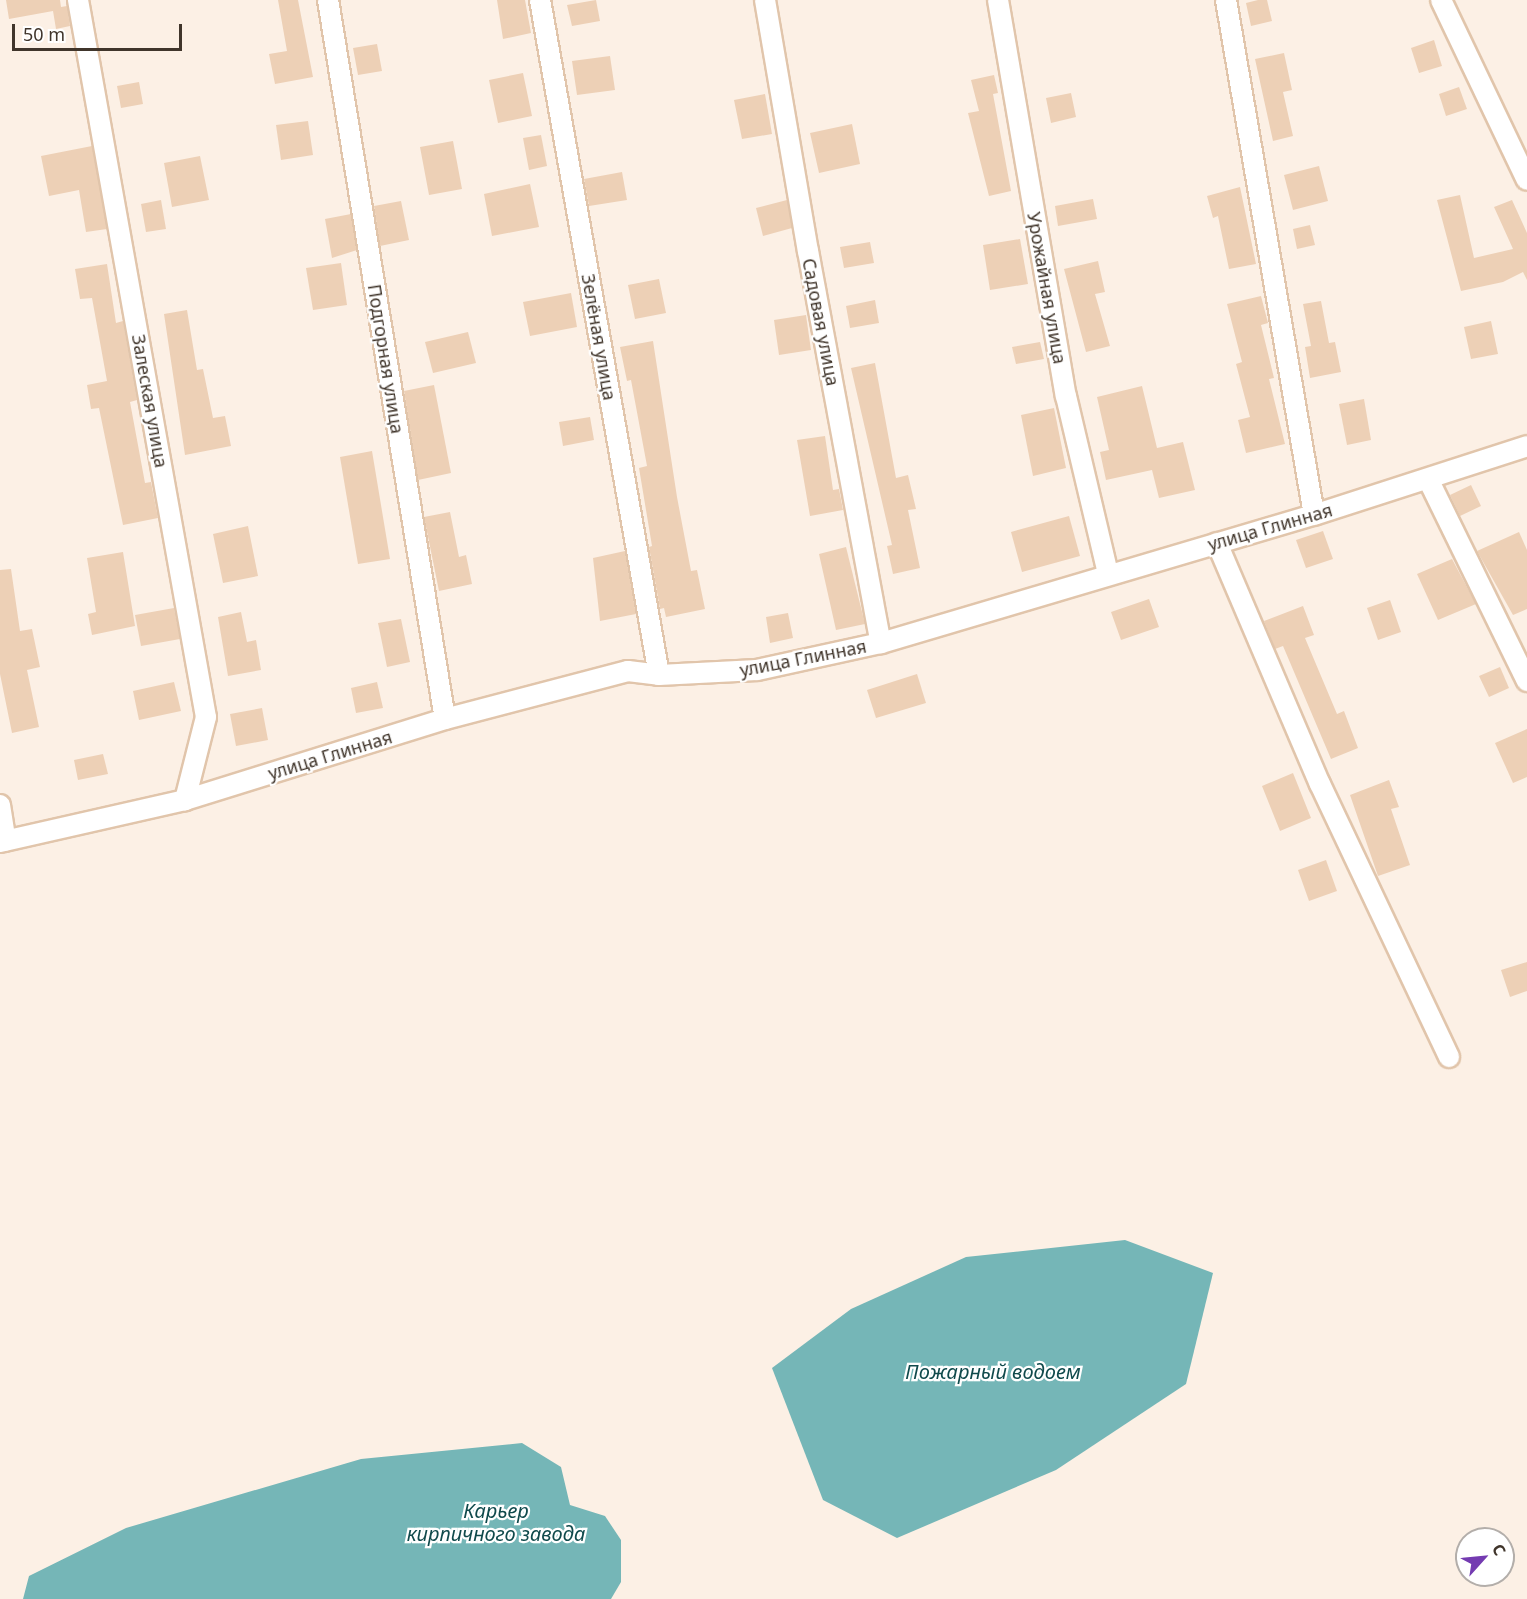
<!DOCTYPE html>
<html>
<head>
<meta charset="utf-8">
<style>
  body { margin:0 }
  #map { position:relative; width:1527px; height:1599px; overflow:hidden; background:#fcf0e5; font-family:"Noto Sans",sans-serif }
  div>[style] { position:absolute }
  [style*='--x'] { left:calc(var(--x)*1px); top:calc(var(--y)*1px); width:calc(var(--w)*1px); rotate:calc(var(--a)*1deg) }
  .water>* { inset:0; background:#75b6b7 }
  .building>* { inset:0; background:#edd0b6 }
  .roads { filter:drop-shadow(2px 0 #e1c5ab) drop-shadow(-2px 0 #e1c5ab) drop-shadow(0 2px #e1c5ab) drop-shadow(0 -2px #e1c5ab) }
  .street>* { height:20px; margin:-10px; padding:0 10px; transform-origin:10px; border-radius:10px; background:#fff }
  span { translate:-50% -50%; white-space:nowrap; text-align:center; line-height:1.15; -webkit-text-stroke:4.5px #fff; paint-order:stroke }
  .street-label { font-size:18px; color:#40352b }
  .water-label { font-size:20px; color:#104a4c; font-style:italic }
  .north { position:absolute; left:1455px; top:1527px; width:60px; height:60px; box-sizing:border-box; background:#fff; border:2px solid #b3aeaa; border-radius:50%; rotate:63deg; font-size:16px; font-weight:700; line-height:24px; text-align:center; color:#40352b }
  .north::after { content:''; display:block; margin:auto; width:21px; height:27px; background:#743bb1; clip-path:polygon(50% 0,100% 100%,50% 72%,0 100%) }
  .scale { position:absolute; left:12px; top:24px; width:170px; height:27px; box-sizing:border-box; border:3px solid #40352b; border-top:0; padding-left:8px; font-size:18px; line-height:21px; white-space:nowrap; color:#40352b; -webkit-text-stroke:4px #fff; paint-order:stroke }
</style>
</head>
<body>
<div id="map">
  <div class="water">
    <div style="clip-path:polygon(1125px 1240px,1213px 1273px,1186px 1384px,1056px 1470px,897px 1538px,823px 1500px,772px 1368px,851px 1309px,966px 1257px)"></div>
    <div style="clip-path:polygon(522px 1443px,561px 1467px,570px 1505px,605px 1516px,621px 1540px,621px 1582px,611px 1599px,23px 1599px,29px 1576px,126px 1528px,361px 1459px)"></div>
  </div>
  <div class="building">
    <div style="clip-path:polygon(6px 0,60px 0,61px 7px,67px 6px,70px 26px,56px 29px,53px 11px,9px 19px)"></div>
    <div style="clip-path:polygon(278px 0,298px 0,313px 77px,275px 84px,269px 54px,287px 51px)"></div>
    <div style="clip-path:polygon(497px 0,525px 0,531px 33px,503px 39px)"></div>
    <div style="clip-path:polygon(596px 0,600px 21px,572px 26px,567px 5px)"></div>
    <div style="clip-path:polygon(1258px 0,1267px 0,1272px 21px,1251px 26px,1246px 3px)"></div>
    <div style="clip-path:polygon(1434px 40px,1442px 66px,1419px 73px,1411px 48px)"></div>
    <div style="clip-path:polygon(377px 44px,382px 71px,358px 75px,353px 48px)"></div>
    <div style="clip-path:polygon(1284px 53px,1292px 90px,1283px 92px,1293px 136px,1273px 141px,1255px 59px)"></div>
    <div style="clip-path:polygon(610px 56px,615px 90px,577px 95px,572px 61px)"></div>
    <div style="clip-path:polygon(523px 73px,532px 116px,498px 123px,489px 80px)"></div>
    <div style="clip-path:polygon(994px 75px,998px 93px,993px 94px,1011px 191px,989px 196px,968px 113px,979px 111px,971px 80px)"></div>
    <div style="clip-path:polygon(139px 82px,143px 104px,121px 108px,117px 86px)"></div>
    <div style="clip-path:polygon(1459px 87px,1467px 109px,1446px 116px,1439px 94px)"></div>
    <div style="clip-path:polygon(1071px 93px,1076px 117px,1051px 123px,1046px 98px)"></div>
    <div style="clip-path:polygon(765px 94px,772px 134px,742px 139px,734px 100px)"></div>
    <div style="clip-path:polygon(308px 121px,313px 155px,281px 160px,276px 125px)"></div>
    <div style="clip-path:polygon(852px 124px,860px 164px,819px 173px,810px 133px)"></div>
    <div style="clip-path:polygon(541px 135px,547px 166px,529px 170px,523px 138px)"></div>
    <div style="clip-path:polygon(453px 141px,462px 189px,429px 195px,420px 147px)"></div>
    <div style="clip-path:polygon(92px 146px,107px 229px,86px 232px,79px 190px,49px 196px,41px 156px)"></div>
    <div style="clip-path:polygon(200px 156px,209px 200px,172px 207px,164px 163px)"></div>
    <div style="clip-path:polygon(1319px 166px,1328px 201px,1293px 210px,1284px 175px)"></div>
    <div style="clip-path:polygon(622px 172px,627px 200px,589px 206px,584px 179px)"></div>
    <div style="clip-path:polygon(530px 184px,539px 227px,492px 236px,484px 194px)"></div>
    <div style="clip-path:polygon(1240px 187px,1256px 264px,1229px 269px,1218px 216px,1213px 218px,1207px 196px)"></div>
    <div style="clip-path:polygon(1460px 195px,1474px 258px,1513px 249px,1494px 207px,1512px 200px,1527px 233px,1527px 280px,1523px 272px,1503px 282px,1461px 291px,1437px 200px)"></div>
    <div style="clip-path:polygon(1093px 199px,1097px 219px,1058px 226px,1055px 206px)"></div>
    <div style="clip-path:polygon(161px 200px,166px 229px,146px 232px,141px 204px)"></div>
    <div style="clip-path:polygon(787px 200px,792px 228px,763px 236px,756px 208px)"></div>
    <div style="clip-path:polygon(401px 201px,409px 240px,380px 246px,374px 206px)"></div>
    <div style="clip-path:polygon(351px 214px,357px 250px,332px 258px,325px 219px)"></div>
    <div style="clip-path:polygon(1310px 225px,1315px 245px,1297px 249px,1293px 229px)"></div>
    <div style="clip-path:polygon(1020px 239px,1028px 284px,990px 290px,983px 245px)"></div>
    <div style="clip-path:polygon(870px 242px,874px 263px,844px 268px,840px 247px)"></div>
    <div style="clip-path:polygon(1098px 261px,1105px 292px,1095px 294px,1110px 346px,1086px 352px,1064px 269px)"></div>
    <div style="clip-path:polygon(341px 263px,347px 305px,313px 310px,306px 268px)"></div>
    <div style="clip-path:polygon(107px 264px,116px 323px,123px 321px,137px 400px,130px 402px,145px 483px,151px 482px,158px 518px,123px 525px,99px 408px,91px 409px,87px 385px,107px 381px,92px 298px,80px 299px,75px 269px)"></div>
    <div style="clip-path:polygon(659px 279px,666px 313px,635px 319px,628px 285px)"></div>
    <div style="clip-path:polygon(571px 293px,577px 327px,530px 336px,523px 302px)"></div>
    <div style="clip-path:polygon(1261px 296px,1268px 323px,1261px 325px,1274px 378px,1269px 379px,1285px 444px,1246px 453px,1238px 420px,1250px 417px,1236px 364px,1242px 362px,1227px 304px)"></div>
    <div style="clip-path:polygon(875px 300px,879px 323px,850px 328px,846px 306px)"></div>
    <div style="clip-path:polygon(1321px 301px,1329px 343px,1335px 342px,1341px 372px,1310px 378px,1305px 347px,1311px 346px,1303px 304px)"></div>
    <div style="clip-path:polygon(187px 310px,197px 370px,203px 369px,213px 418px,225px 416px,231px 446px,185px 455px,164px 314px)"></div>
    <div style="clip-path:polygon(806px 315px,811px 350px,779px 355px,774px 320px)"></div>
    <div style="clip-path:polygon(1491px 321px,1498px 354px,1471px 359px,1464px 327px)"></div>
    <div style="clip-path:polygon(468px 332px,476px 363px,433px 373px,425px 342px)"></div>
    <div style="clip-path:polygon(653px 341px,677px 497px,691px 571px,697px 570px,705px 609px,666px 617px,664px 608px,660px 609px,649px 547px,652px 546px,639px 468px,647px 466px,631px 380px,627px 381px,620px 347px)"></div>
    <div style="clip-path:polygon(1040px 342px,1044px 359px,1016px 364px,1012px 347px)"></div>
    <div style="clip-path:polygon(875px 363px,896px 478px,908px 475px,916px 509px,908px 510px,920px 568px,893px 574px,887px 546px,892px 545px,851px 368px)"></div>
    <div style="clip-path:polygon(434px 385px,451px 473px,418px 480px,404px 391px)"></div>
    <div style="clip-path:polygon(1142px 386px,1157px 448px,1183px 442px,1195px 490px,1159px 498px,1152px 470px,1106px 480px,1100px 452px,1109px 450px,1097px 397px)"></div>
    <div style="clip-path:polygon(1364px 399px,1371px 440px,1347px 445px,1339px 404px)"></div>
    <div style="clip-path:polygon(1054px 408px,1066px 468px,1033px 476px,1021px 415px)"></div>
    <div style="clip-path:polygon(590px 417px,594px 440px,563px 446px,559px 422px)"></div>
    <div style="clip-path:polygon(825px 436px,833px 490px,839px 489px,843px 510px,810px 516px,797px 440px)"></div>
    <div style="clip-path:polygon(372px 451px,390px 559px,358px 564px,340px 457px)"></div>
    <div style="clip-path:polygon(1471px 485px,1481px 506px,1460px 516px,1450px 495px)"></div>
    <div style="clip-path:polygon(450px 512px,459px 557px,466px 555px,472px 584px,439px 591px,424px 517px)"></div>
    <div style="clip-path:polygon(1069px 516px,1080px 556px,1022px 572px,1011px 532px)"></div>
    <div style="clip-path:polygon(248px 526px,258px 576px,223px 583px,213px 534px)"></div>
    <div style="clip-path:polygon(1323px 531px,1333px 559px,1306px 568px,1296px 540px)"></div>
    <div style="clip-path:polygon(1519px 532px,1527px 550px,1527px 609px,1513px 615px,1477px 551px)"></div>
    <div style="clip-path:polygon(846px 547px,865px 624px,836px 630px,819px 554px)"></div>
    <div style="clip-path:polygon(625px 551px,636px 614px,600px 621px,593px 558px)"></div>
    <div style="clip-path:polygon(123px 552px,135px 626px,92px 635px,88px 614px,96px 612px,87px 558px)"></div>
    <div style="clip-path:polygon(1452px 559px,1476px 604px,1438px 620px,1417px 574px)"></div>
    <div style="clip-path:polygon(11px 569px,20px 631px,32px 629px,40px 667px,27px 670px,39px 727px,12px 733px,0 674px,0 570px)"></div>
    <div style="clip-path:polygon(1149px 599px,1159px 627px,1121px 640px,1111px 612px)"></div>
    <div style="clip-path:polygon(1390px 600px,1401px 632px,1378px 640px,1367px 608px)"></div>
    <div style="clip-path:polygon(1303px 606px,1314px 635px,1305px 638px,1337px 714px,1344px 711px,1358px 748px,1331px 759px,1283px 646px,1275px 649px,1264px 621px)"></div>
    <div style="clip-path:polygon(174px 608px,180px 639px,141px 646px,135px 615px)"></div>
    <div style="clip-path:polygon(241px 612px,247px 642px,256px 640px,261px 670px,228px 676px,218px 617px)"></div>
    <div style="clip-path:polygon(788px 613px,793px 638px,770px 643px,766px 617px)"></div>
    <div style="clip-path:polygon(401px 619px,410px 662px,387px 667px,378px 623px)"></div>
    <div style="clip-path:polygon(1500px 667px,1509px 688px,1489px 697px,1479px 676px)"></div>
    <div style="clip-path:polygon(917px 674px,926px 703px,876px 718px,867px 690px)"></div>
    <div style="clip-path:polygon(174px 682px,181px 711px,139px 720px,133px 691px)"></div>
    <div style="clip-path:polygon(377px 682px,383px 708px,356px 713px,351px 688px)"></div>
    <div style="clip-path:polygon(262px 708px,268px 740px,236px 746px,230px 714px)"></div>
    <div style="clip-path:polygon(1527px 729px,1527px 777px,1513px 783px,1495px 743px)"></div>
    <div style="clip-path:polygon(103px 754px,108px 774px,78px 780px,74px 760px)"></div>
    <div style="clip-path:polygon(1293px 773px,1311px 818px,1280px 831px,1262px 786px)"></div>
    <div style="clip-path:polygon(1389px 780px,1399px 807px,1391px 809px,1410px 865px,1378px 876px,1350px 795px)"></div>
    <div style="clip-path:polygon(1326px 860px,1337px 891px,1309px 901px,1298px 870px)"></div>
    <div style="clip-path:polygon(1527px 962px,1527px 991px,1510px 997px,1501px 970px)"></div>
  </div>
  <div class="roads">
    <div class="street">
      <div style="--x:78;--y:0;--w:728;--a:79.88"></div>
      <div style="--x:206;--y:717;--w:86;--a:104.2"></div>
      <div style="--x:328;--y:0;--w:728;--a:80.76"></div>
      <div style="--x:540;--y:0;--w:685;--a:80"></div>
      <div style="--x:765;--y:0;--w:255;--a:80.3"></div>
      <div style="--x:808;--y:251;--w:399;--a:79.5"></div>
      <div style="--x:998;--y:0;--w:402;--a:80.3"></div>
      <div style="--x:1066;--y:396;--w:183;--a:76.7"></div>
      <div style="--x:1226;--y:0;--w:522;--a:80.3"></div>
      <div style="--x:1441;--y:0;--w:199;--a:64.5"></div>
      <div style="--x:1428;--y:479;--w:225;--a:63.9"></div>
      <div style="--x:1217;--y:543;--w:262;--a:66.9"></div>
      <div style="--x:1320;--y:784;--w:302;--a:64.7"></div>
      <div style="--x:0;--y:805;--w:36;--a:81"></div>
      <div style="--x:0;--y:842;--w:190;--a:-12.8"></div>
      <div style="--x:185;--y:800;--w:272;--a:-17.3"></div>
      <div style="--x:445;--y:719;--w:189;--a:-14.7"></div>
      <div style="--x:628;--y:671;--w:31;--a:7"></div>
      <div style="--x:659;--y:675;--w:98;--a:-2.9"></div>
      <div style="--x:757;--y:670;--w:127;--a:-12.3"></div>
      <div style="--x:881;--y:643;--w:452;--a:-16.5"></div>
      <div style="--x:1314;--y:515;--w:224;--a:-17.9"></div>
    </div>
  </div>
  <div class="street-label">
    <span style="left:1047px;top:288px;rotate:80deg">Урожайная улица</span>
    <span style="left:821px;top:322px;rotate:79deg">Садовая улица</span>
    <span style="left:599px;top:337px;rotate:80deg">Зелёная улица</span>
    <span style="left:386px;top:359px;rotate:81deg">Подгорная улица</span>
    <span style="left:150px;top:401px;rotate:80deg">Залеская улица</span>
    <span style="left:1270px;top:527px;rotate:-16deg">улица Глинная</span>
    <span style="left:803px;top:658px;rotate:-11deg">улица Глинная</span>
    <span style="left:330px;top:755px;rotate:-17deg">улица Глинная</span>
  </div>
  <div class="water-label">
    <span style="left:993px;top:1371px">Пожарный водоем</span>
    <span style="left:496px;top:1522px">Карьер<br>кирпичного завода</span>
  </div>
  <div class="north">С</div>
  <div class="scale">50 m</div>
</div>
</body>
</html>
